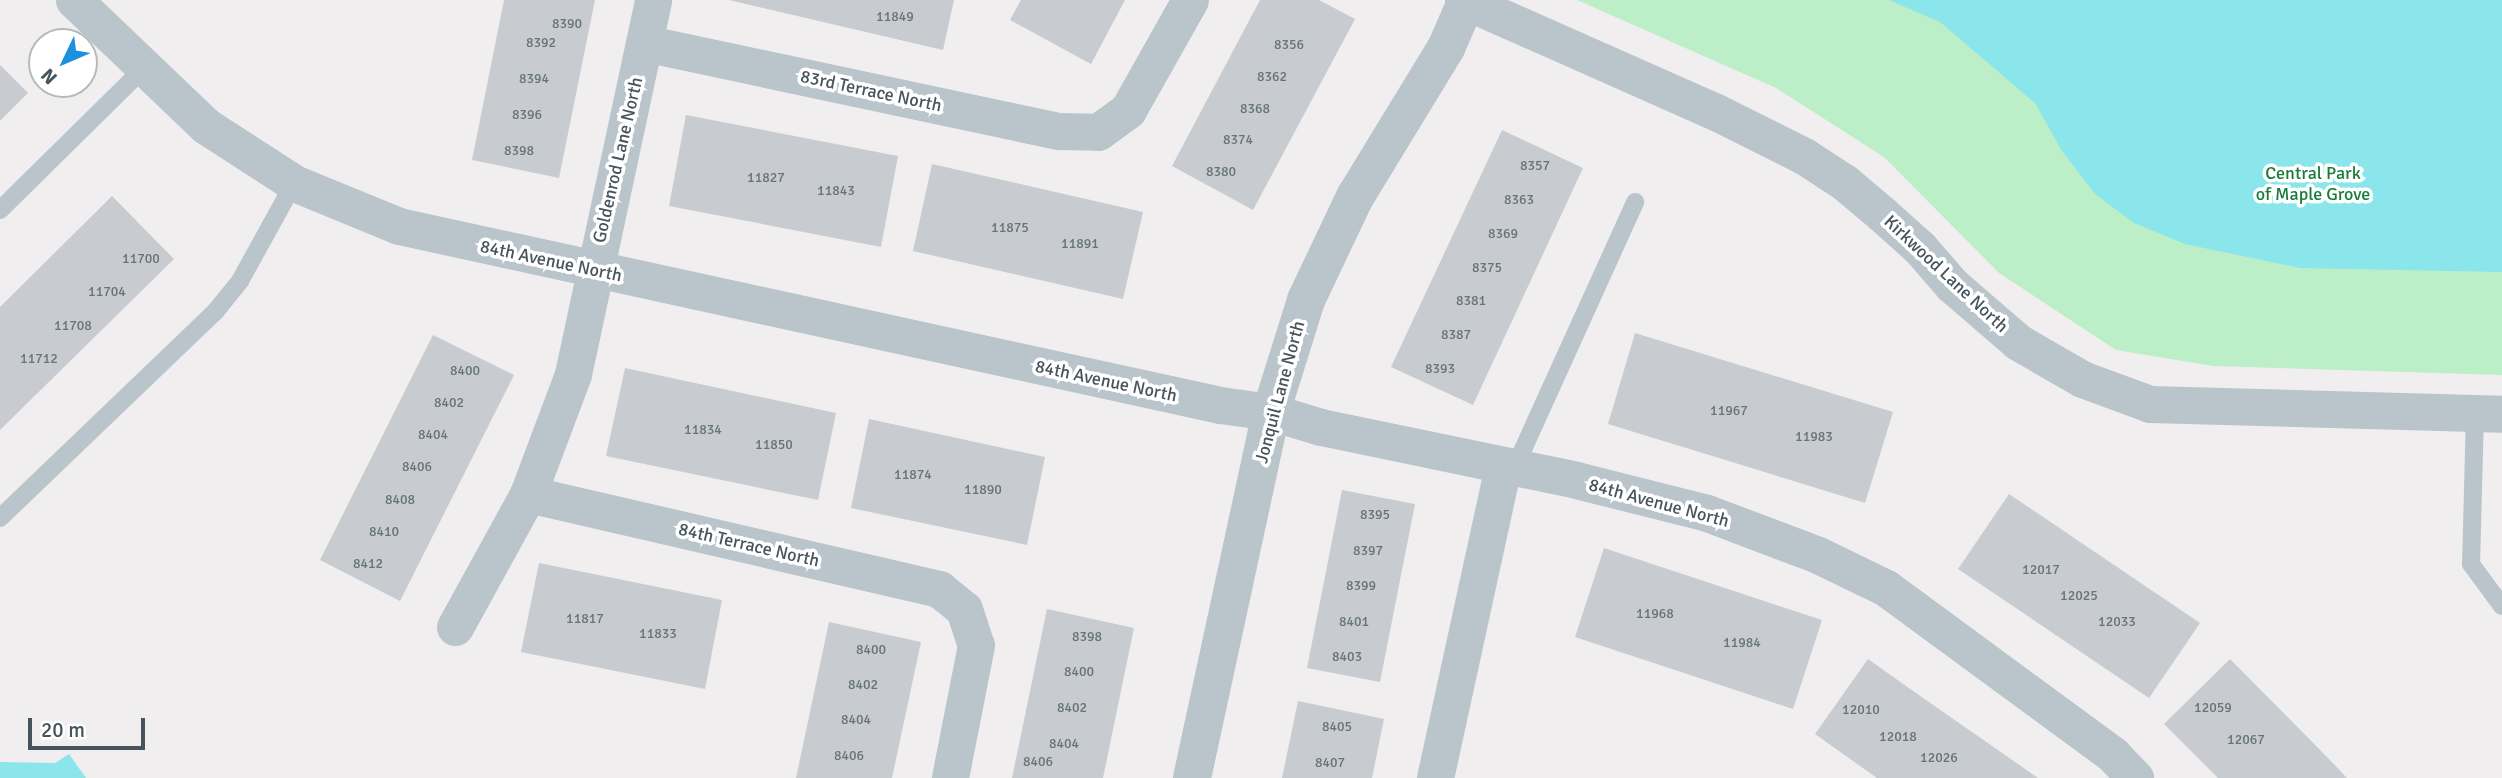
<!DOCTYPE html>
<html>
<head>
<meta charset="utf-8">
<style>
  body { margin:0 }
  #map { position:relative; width:2502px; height:778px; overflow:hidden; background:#f0eeee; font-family:Signika,sans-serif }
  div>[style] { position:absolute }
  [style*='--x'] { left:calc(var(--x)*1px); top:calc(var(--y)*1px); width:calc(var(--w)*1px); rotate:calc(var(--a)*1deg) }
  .green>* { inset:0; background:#bceec7 }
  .water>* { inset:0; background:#8ae6ea }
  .building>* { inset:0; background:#c8ccd0 }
  .service>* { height:18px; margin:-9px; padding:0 9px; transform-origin:9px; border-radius:9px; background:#b9c5cb }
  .minor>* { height:37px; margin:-18.5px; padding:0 18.5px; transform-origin:18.5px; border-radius:18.5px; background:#b9c5cb }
  .tertiary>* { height:38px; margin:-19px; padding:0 19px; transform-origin:19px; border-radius:19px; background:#b9c5cb }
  span { translate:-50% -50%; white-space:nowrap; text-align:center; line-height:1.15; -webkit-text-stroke:7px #fff; paint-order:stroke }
  .number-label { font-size:14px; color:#667378 }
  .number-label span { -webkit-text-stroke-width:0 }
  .street-label { font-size:18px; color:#46555b }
  .park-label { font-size:18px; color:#187b39 }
  .north { position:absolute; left:28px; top:28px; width:70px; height:70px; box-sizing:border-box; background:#fff; border:2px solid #b5bbbd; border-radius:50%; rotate:226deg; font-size:19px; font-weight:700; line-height:28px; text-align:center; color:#46555b }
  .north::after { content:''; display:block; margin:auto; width:24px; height:32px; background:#1c90dc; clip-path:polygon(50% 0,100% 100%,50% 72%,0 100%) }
  .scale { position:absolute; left:28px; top:718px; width:117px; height:32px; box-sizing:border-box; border:4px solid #46555b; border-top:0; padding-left:9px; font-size:21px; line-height:24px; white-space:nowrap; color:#46555b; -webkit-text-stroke:5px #fff; paint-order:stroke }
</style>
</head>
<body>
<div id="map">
  <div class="green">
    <div style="clip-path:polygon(1577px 0,2502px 0,2502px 375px,2213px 366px,2116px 350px,1999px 273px,1884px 157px,1776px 88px)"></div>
  </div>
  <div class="water">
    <div style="clip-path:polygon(1889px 0,2502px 0,2502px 272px,2300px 268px,2185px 244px,2134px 223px,2095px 194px,2062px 151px,2035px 103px,1940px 22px)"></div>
    <div style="clip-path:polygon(69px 754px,86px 778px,0 778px,0 762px,55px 763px)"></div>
  </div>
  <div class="building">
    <div style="clip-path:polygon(504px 0,595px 0,559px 178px,472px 160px)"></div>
    <div style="clip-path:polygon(729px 0,954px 0,943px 50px)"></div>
    <div style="clip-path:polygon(1021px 0,1125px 0,1091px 64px,1010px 20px)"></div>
    <div style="clip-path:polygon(1260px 0,1319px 0,1355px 19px,1253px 210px,1172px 166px)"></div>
    <div style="clip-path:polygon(0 65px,28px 93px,0 121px)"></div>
    <div style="clip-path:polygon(686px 115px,898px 156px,881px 247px,669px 206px)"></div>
    <div style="clip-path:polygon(1502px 130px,1583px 168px,1473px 405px,1391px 367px)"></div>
    <div style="clip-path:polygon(932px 164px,1143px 212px,1123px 299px,913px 251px)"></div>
    <div style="clip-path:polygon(112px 196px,174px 259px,0 430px,0 307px)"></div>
    <div style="clip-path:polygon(1635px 333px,1893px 412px,1865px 503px,1608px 424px)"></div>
    <div style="clip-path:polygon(433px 335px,514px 375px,400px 601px,320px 560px)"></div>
    <div style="clip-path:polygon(625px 368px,836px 413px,818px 500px,606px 456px)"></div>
    <div style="clip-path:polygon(869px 419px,1045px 457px,1027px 545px,851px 508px)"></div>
    <div style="clip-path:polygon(1342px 490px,1415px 504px,1380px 682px,1307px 668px)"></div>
    <div style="clip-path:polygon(2009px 494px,2200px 623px,2149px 698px,1958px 569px)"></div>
    <div style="clip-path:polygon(1604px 548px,1822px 620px,1793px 709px,1575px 637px)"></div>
    <div style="clip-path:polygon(539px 563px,722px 600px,705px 689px,521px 652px)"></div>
    <div style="clip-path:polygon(1047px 609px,1134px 628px,1103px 778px,1012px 778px)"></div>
    <div style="clip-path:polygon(829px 622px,921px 642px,892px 778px,796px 778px)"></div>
    <div style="clip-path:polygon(1868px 659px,1906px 686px,2038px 778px,1877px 778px,1853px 761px,1815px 734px)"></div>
    <div style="clip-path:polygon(2230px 659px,2327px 757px,2347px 778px,2218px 778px,2164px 724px)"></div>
    <div style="clip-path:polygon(1298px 701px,1384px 719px,1372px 778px,1282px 778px)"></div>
  </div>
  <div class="service">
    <div style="--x:0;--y:210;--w:201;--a:-44.6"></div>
    <div style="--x:2475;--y:413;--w:151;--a:91.5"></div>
    <div style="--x:2471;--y:564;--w:52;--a:53.6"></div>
    <div style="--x:1515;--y:467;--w:291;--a:-65.6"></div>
    <div style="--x:0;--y:518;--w:298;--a:-43.8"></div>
    <div style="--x:215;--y:312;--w:40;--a:-51"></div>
    <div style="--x:240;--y:281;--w:112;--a:-61.1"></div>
  </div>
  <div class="minor">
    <div style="--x:74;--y:0;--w:182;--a:43.7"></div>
    <div style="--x:206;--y:126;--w:105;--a:32.9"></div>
    <div style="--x:294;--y:183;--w:113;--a:22.3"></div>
    <div style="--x:399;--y:226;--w:840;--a:12.3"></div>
    <div style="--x:1220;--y:405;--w:51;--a:7.8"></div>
    <div style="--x:1271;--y:412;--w:52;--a:16.7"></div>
    <div style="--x:1321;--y:427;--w:260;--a:11.7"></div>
    <div style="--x:1576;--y:480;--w:135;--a:14.1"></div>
    <div style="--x:1707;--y:513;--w:119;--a:20.7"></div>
    <div style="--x:1818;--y:555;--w:76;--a:25.9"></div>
    <div style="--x:1886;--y:588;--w:282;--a:36.3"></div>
    <div style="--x:2113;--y:755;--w:32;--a:46"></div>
    <div style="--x:1463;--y:0;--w:277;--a:23.9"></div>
    <div style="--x:1716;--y:112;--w:98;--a:26.6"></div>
    <div style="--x:1804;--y:156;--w:48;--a:33"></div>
    <div style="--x:1844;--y:182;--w:50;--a:40.1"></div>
    <div style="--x:1882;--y:214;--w:51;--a:41.8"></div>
    <div style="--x:1920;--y:248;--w:49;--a:49.1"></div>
    <div style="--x:1952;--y:285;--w:87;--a:40.8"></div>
    <div style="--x:2018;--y:342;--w:74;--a:30"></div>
    <div style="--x:2082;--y:379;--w:72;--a:20.2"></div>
    <div style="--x:2150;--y:404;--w:352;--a:1.6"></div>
    <div style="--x:644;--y:43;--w:424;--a:12"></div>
    <div style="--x:1059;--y:131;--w:39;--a:1"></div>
    <div style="--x:1098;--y:132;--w:37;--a:-36"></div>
    <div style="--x:1128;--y:110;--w:126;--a:-60.6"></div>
    <div style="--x:528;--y:494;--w:422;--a:13"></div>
    <div style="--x:939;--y:589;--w:32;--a:39"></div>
    <div style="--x:964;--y:609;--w:38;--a:72"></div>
    <div style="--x:976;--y:645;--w:136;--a:101.1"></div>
    <div style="--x:455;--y:627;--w:152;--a:-61.2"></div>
    <div style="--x:528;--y:494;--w:128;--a:-69.4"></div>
    <div style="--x:573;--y:374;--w:382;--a:-77.9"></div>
    <div style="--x:1435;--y:778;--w:320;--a:-77.7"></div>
  </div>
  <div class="tertiary">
    <div style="--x:1192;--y:778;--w:374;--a:-77.8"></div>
    <div style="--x:1271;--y:412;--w:117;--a:-72.6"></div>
    <div style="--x:1306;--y:300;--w:114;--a:-64.6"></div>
    <div style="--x:1355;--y:197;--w:175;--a:-58.6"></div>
    <div style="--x:1446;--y:48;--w:52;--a:-66.4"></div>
  </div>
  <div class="number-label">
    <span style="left:895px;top:17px">11849</span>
    <span style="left:567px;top:24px">8390</span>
    <span style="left:541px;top:43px">8392</span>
    <span style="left:1289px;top:45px">8356</span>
    <span style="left:1272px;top:77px">8362</span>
    <span style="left:534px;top:79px">8394</span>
    <span style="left:1255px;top:109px">8368</span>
    <span style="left:527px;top:115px">8396</span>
    <span style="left:1238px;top:140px">8374</span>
    <span style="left:519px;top:151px">8398</span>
    <span style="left:1535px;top:166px">8357</span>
    <span style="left:1221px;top:172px">8380</span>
    <span style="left:766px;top:178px">11827</span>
    <span style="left:836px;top:191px">11843</span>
    <span style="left:1519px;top:200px">8363</span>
    <span style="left:1010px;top:228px">11875</span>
    <span style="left:1503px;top:234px">8369</span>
    <span style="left:1080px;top:244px">11891</span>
    <span style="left:141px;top:259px">11700</span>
    <span style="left:1487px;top:268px">8375</span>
    <span style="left:107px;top:292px">11704</span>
    <span style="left:1471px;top:301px">8381</span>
    <span style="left:73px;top:326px">11708</span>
    <span style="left:1456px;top:335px">8387</span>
    <span style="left:39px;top:359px">11712</span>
    <span style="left:1440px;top:369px">8393</span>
    <span style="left:465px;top:371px">8400</span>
    <span style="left:449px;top:403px">8402</span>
    <span style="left:1729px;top:411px">11967</span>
    <span style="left:703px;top:430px">11834</span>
    <span style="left:433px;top:435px">8404</span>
    <span style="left:1814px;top:437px">11983</span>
    <span style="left:774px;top:445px">11850</span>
    <span style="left:417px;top:467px">8406</span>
    <span style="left:913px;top:475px">11874</span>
    <span style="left:983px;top:490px">11890</span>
    <span style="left:400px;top:500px">8408</span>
    <span style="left:1375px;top:515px">8395</span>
    <span style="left:384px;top:532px">8410</span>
    <span style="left:1368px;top:551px">8397</span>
    <span style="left:368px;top:564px">8412</span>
    <span style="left:2041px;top:570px">12017</span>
    <span style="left:1361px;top:586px">8399</span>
    <span style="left:2079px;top:596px">12025</span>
    <span style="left:1655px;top:614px">11968</span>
    <span style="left:585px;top:619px">11817</span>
    <span style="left:1354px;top:622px">8401</span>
    <span style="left:2117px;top:622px">12033</span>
    <span style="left:658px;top:634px">11833</span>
    <span style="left:1087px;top:637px">8398</span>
    <span style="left:1742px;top:643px">11984</span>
    <span style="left:871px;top:650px">8400</span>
    <span style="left:1347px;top:657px">8403</span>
    <span style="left:1079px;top:672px">8400</span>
    <span style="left:863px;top:685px">8402</span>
    <span style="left:1072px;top:708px">8402</span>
    <span style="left:2213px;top:708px">12059</span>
    <span style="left:1861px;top:710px">12010</span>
    <span style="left:856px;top:720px">8404</span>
    <span style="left:1337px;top:727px">8405</span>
    <span style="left:1898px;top:737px">12018</span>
    <span style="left:2246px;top:740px">12067</span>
    <span style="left:1064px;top:744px">8404</span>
    <span style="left:849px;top:756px">8406</span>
    <span style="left:1939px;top:758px">12026</span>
    <span style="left:1038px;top:762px">8406</span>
    <span style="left:1330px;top:763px">8407</span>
  </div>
  <div class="street-label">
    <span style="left:871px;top:91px;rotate:12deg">83rd Terrace North</span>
    <span style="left:618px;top:160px;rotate:-77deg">Goldenrod Lane North</span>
    <span style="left:551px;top:261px;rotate:12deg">84th Avenue North</span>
    <span style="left:1946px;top:274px;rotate:43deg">Kirkwood Lane North</span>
    <span style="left:1106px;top:381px;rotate:12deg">84th Avenue North</span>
    <span style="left:1280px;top:392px;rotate:-75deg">Jonquil Lane North</span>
    <span style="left:1659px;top:503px;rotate:15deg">84th Avenue North</span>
    <span style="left:749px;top:545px;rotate:13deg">84th Terrace North</span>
  </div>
  <div class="park-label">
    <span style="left:2313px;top:184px">Central Park<br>of Maple Grove</span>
  </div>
  <div class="north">N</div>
  <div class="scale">20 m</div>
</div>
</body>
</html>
